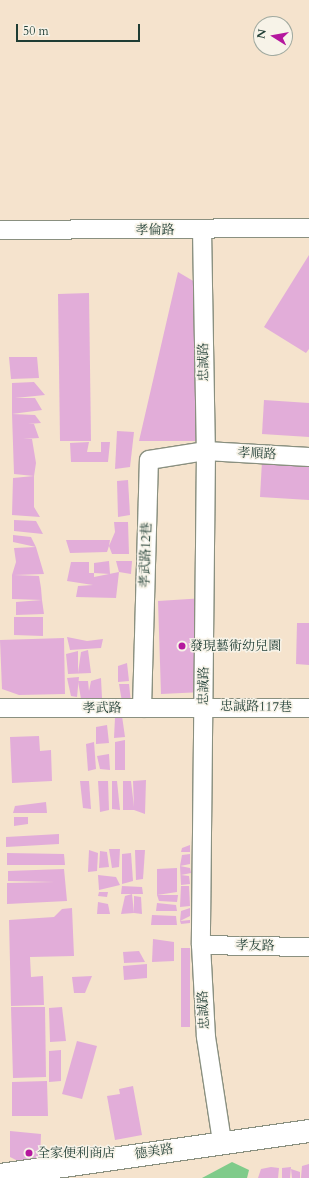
<!DOCTYPE html>
<html>
<head>
<meta charset="utf-8">
<style>
  body { margin:0 }
  #map { position:relative; width:309px; height:1178px; overflow:hidden; background:#f5e3cd; font-family:Cardo,"Noto Serif TC",serif }
  div>[style] { position:absolute }
  [style*='--x'] { left:calc(var(--x)*1px); top:calc(var(--y)*1px); width:calc(var(--w)*1px); rotate:calc(var(--a)*1deg) }
  .green>* { inset:0; background:#7fcb8a }
  .building>* { inset:0; background:#e2add9 }
  .roads { filter:drop-shadow(1px 0 #8a9080) drop-shadow(-1px 0 #8a9080) drop-shadow(0 1px #8a9080) drop-shadow(0 -1px #8a9080) }
  .minor>* { height:18px; margin:-9px; padding:0 9px; transform-origin:9px; border-radius:9px; background:#fff }
  .major>* { height:22px; margin:-11px; padding:0 11px; transform-origin:11px; border-radius:11px; background:#fff }
  .dots>* { width:11px; height:11px; translate:-50% -50%; box-sizing:border-box; border:2px solid #f7f3e8; border-radius:50% }
  span { translate:-50% -50%; white-space:nowrap; text-align:center; line-height:1.15; -webkit-text-stroke:3px #f7f3e8; paint-order:stroke }
  .street-label { font-size:13px; color:#1f3d34 }
  .poi-label { font-size:13px; color:#1f3d34 }
  .left { translate:0 -50%; text-align:left }
  .north { position:absolute; left:253px; top:16px; width:40px; height:40px; box-sizing:border-box; background:#f7f3e8; border:1px solid #a1aaa0; border-radius:50%; rotate:281deg; font-size:11px; font-weight:700; line-height:16px; text-align:center; color:#1f3d34 }
  .north::after { content:''; display:block; margin:auto; width:14px; height:18px; background:#b5179e; clip-path:polygon(50% 0,100% 100%,50% 72%,0 100%) }
  .scale { position:absolute; left:16px; top:24px; width:124px; height:18px; box-sizing:border-box; border:2px solid #1f3d34; border-top:0; padding-left:5px; font-size:12px; line-height:14px; white-space:nowrap; color:#1f3d34; -webkit-text-stroke:3px #f7f3e8; paint-order:stroke }
</style>
</head>
<body>
<div id="map">
  <div class="green">
    <div style="clip-path:polygon(232px 1162px,249px 1170px,247px 1178px,202px 1178px)"></div>
  </div>
  <div class="building">
    <div style="clip-path:polygon(309px 255px,309px 349px,306px 353px,264px 327px)"></div>
    <div style="clip-path:polygon(178px 272px,195px 282px,196px 441px,139px 441px)"></div>
    <div style="clip-path:polygon(89px 293px,91px 441px,60px 441px,58px 294px)"></div>
    <div style="clip-path:polygon(9px 357px,37px 357px,39px 378px,11px 379px)"></div>
    <div style="clip-path:polygon(34px 382px,45px 395px,15px 398px,35px 398px,42px 410px,12px 414px,12px 383px)"></div>
    <div style="clip-path:polygon(264px 400px,309px 403px,309px 437px,262px 434px)"></div>
    <div style="clip-path:polygon(12px 414px,35px 415px,41px 423px,28px 424px,34px 424px,39px 438px,23px 439px,32px 439px,36px 463px,34px 476px,14px 474px)"></div>
    <div style="clip-path:polygon(117px 431px,134px 432px,130px 467px,115px 469px)"></div>
    <div style="clip-path:polygon(89px 442px,87px 452px,101px 452px,101px 442px,110px 442px,108px 462px,71px 462px,70px 443px)"></div>
    <div style="clip-path:polygon(262px 461px,309px 464px,309px 500px,260px 497px)"></div>
    <div style="clip-path:polygon(34px 476px,34px 507px,40px 517px,12px 515px,13px 478px)"></div>
    <div style="clip-path:polygon(128px 480px,130px 515px,118px 517px,117px 481px)"></div>
    <div style="clip-path:polygon(14px 520px,36px 521px,43px 534px,14px 531px)"></div>
    <div style="clip-path:polygon(114px 522px,128px 522px,129px 554px,112px 554px,109px 546px,107px 552px,70px 553px,66px 540px,110px 540px,109px 546px,115px 532px)"></div>
    <div style="clip-path:polygon(13px 535px,31px 537px,36px 547px,44px 574px,14px 575px,39px 576px,41px 588px,42px 600px,44px 614px,16px 615px,16px 602px,42px 600px,12px 599px,12px 575px,16px 562px,14px 548px,36px 547px,13px 542px)"></div>
    <div style="clip-path:polygon(109px 561px,110px 574px,94px 573px,94px 563px)"></div>
    <div style="clip-path:polygon(116px 561px,132px 561px,131px 574px,119px 572px)"></div>
    <div style="clip-path:polygon(71px 562px,89px 562px,89px 573px,94px 573px,94px 577px,119px 572px,116px 598px,76px 597px,78px 586px,93px 585px,67px 581px)"></div>
    <div style="clip-path:polygon(205px 598px,203px 692px,161px 694px,158px 601px)"></div>
    <div style="clip-path:polygon(14px 617px,43px 617px,43px 636px,14px 635px)"></div>
    <div style="clip-path:polygon(297px 623px,309px 623px,309px 665px,296px 664px)"></div>
    <div style="clip-path:polygon(67px 637px,87px 641px,103px 639px,101px 648px,70px 650px)"></div>
    <div style="clip-path:polygon(64px 638px,65px 694px,19px 695px,2px 689px,0 640px)"></div>
    <div style="clip-path:polygon(88px 650px,91px 673px,68px 674px,66px 654px,78px 651px,78px 673px,81px 652px)"></div>
    <div style="clip-path:polygon(127px 663px,129px 681px,118px 682px,118px 666px)"></div>
    <div style="clip-path:polygon(79px 677px,77px 697px,71px 696px,67px 678px)"></div>
    <div style="clip-path:polygon(101px 678px,102px 698px,81px 699px,78px 681px,88px 681px,89px 691px,91px 681px)"></div>
    <div style="clip-path:polygon(119px 684px,129px 684px,131px 703px,122px 702px)"></div>
    <div style="clip-path:polygon(122px 716px,125px 737px,114px 738px,115px 718px)"></div>
    <div style="clip-path:polygon(107px 725px,109px 743px,96px 744px,96px 727px)"></div>
    <div style="clip-path:polygon(39px 736px,40px 751px,51px 750px,52px 781px,12px 783px,10px 737px)"></div>
    <div style="clip-path:polygon(125px 740px,125px 770px,115px 770px,115px 742px)"></div>
    <div style="clip-path:polygon(94px 742px,96px 769px,88px 771px,86px 744px)"></div>
    <div style="clip-path:polygon(109px 754px,110px 770px,100px 769px,97px 756px)"></div>
    <div style="clip-path:polygon(146px 780px,145px 814px,134px 810px,123px 810px,123px 781px,131px 781px,134px 807px,133px 781px)"></div>
    <div style="clip-path:polygon(80px 781px,89px 781px,91px 809px,83px 808px)"></div>
    <div style="clip-path:polygon(98px 781px,108px 781px,109px 810px,100px 812px)"></div>
    <div style="clip-path:polygon(112px 781px,117px 781px,120px 810px,112px 809px)"></div>
    <div style="clip-path:polygon(46px 802px,47px 813px,13px 813px,15px 806px)"></div>
    <div style="clip-path:polygon(14px 817px,28px 817px,28px 824px,14px 826px)"></div>
    <div style="clip-path:polygon(59px 834px,59px 844px,6px 847px,6px 837px)"></div>
    <div style="clip-path:polygon(190px 845px,190px 852px,181px 852px,182px 848px)"></div>
    <div style="clip-path:polygon(109px 849px,120px 849px,119px 867px,112px 868px)"></div>
    <div style="clip-path:polygon(89px 850px,98px 853px,97px 871px,88px 872px)"></div>
    <div style="clip-path:polygon(135px 850px,145px 850px,143px 879px,136px 880px)"></div>
    <div style="clip-path:polygon(100px 851px,107px 852px,109px 867px,99px 868px)"></div>
    <div style="clip-path:polygon(7px 853px,64px 854px,65px 865px,7px 865px)"></div>
    <div style="clip-path:polygon(131px 853px,133px 881px,122px 884px,122px 854px)"></div>
    <div style="clip-path:polygon(190px 854px,190px 864px,180px 866px,190px 868px,191px 873px,181px 875px,189px 876px,190px 884px,181px 885px,180px 866px,182px 855px)"></div>
    <div style="clip-path:polygon(177px 868px,177px 892px,157px 895px,157px 869px)"></div>
    <div style="clip-path:polygon(64px 869px,67px 901px,7px 904px,7px 883px,55px 882px,8px 881px,8px 871px)"></div>
    <div style="clip-path:polygon(98px 875px,116px 877px,120px 885px,99px 890px)"></div>
    <div style="clip-path:polygon(122px 886px,142px 887px,143px 894px,121px 894px)"></div>
    <div style="clip-path:polygon(181px 886px,189px 886px,190px 906px,180px 907px)"></div>
    <div style="clip-path:polygon(99px 892px,108px 892px,107px 897px,98px 896px)"></div>
    <div style="clip-path:polygon(132px 894px,134px 913px,121px 914px,125px 896px)"></div>
    <div style="clip-path:polygon(157px 895px,178px 895px,177px 902px,159px 901px)"></div>
    <div style="clip-path:polygon(134px 896px,141px 897px,142px 914px,134px 913px)"></div>
    <div style="clip-path:polygon(98px 902px,108px 904px,110px 914px,97px 914px)"></div>
    <div style="clip-path:polygon(157px 903px,176px 905px,177px 911px,156px 911px)"></div>
    <div style="clip-path:polygon(72px 908px,74px 956px,30px 957px,31px 977px,43px 976px,44px 1005px,11px 1006px,9px 920px,54px 917px,62px 909px)"></div>
    <div style="clip-path:polygon(190px 908px,190px 916px,180px 921px,190px 920px,190px 923px,181px 924px,180px 921px,181px 911px)"></div>
    <div style="clip-path:polygon(152px 915px,176px 916px,177px 925px,151px 925px)"></div>
    <div style="clip-path:polygon(153px 939px,174px 942px,174px 961px,152px 962px)"></div>
    <div style="clip-path:polygon(181px 948px,190px 948px,190px 1027px,181px 1027px)"></div>
    <div style="clip-path:polygon(139px 951px,145px 962px,124px 963px,123px 952px)"></div>
    <div style="clip-path:polygon(147px 964px,147px 978px,124px 980px,123px 966px)"></div>
    <div style="clip-path:polygon(92px 976px,85px 993px,74px 993px,72px 977px)"></div>
    <div style="clip-path:polygon(11px 1007px,45px 1007px,46px 1077px,13px 1078px)"></div>
    <div style="clip-path:polygon(62px 1007px,66px 1041px,50px 1042px,49px 1008px)"></div>
    <div style="clip-path:polygon(77px 1041px,97px 1046px,82px 1099px,62px 1094px)"></div>
    <div style="clip-path:polygon(61px 1050px,61px 1081px,49px 1082px,49px 1051px)"></div>
    <div style="clip-path:polygon(47px 1081px,48px 1116px,12px 1116px,12px 1082px)"></div>
    <div style="clip-path:polygon(133px 1086px,142px 1135px,115px 1140px,107px 1096px,120px 1094px,119px 1089px)"></div>
    <div style="clip-path:polygon(10px 1131px,41px 1134px,40px 1158px,20px 1162px,10px 1157px)"></div>
    <div style="clip-path:polygon(309px 1164px,309px 1178px,301px 1178px,302px 1166px)"></div>
    <div style="clip-path:polygon(271px 1167px,279px 1168px,278px 1178px,258px 1178px,261px 1169px)"></div>
    <div style="clip-path:polygon(291px 1167px,290px 1178px,282px 1178px,282px 1168px)"></div>
    <div style="clip-path:polygon(291px 1169px,300px 1172px,300px 1178px,292px 1178px)"></div>
  </div>
  <div class="roads">
    <div class="minor">
      <div style="--x:202;--y:229;--w:222;--a:89"></div>
      <div style="--x:206;--y:451;--w:494;--a:90.6"></div>
      <div style="--x:201;--y:945;--w:92;--a:86.9"></div>
      <div style="--x:206;--y:1037;--w:106;--a:81.3"></div>
      <div style="--x:0;--y:230;--w:309;--a:-0.4"></div>
      <div style="--x:0;--y:708;--w:309;--a:0"></div>
      <div style="--x:142;--y:708;--w:248;--a:-88.4"></div>
      <div style="--x:149;--y:460;--w:58;--a:-9"></div>
      <div style="--x:206;--y:451;--w:103;--a:3.3"></div>
      <div style="--x:201;--y:945;--w:108;--a:1.1"></div>
    </div>
    <div class="major">
      <div style="--x:0;--y:1175;--w:312;--a:-8.1"></div>
    </div>
  </div>
  <div class="dots">
    <div style="left:182px;top:646px;background:#b5179e"></div>
    <div style="left:29px;top:1153px;background:#b5179e"></div>
  </div>
  <div class="street-label">
    <span style="left:155px;top:230px">孝倫路</span>
    <span style="left:204px;top:362px;rotate:-91deg">忠誠路</span>
    <span style="left:257px;top:454px;rotate:3deg">孝順路</span>
    <span style="left:146px;top:555px;rotate:-88deg">孝武路12巷</span>
    <span style="left:204px;top:686px;rotate:-89deg">忠誠路</span>
    <span style="left:256px;top:707px;rotate:1deg">忠誠路117巷</span>
    <span style="left:102px;top:708px">孝武路</span>
    <span style="left:255px;top:946px;rotate:1deg">孝友路</span>
    <span style="left:204px;top:1010px;rotate:-93deg">忠誠路</span>
    <span style="left:154px;top:1152px;rotate:-9deg">德美路</span>
  </div>
  <div class="poi-label">
    <span class="left" style="left:190px;top:646px">發現藝術幼兒園</span>
    <span class="left" style="left:37px;top:1153px">全家便利商店</span>
  </div>
  <div class="north">N</div>
  <div class="scale">50 m</div>
</div>
</body>
</html>
